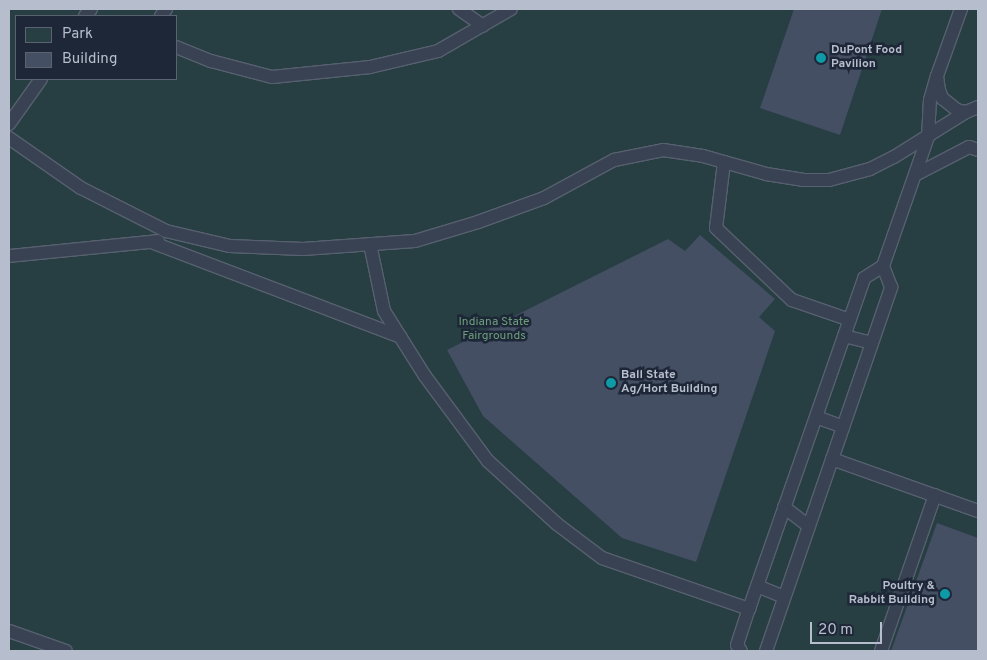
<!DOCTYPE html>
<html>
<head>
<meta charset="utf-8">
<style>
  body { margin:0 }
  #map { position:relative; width:987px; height:660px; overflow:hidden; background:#253042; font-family:Overpass,sans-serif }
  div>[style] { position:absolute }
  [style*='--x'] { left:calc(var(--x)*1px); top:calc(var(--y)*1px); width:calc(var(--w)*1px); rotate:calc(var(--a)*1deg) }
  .green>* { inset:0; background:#273e43 }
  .building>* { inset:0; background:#444f64 }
  .roads { filter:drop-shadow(1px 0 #57606f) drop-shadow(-1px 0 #57606f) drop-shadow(0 1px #57606f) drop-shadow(0 -1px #57606f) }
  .service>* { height:12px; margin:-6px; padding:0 6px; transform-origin:6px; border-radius:6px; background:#394252 }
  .dots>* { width:14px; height:14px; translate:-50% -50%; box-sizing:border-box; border:2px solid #1e2737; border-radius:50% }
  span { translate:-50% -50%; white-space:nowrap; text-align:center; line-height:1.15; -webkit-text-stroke:5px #1e2737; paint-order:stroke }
  .poi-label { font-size:12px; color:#b6bdcc; font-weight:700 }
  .left { translate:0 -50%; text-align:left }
  .right { translate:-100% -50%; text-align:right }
  .park-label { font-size:12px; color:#6c9e7a }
  .frame { position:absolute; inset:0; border:10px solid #b6bdcc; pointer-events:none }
  .legend { position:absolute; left:15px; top:15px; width:162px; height:65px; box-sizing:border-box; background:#1e2737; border:1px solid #5b6373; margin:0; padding:6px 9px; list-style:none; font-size:15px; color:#b6bdcc }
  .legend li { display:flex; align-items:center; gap:10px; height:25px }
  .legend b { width:25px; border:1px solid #5b6373 }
  .scale { position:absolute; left:810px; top:622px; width:72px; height:22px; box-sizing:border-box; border:2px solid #b6bdcc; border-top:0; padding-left:6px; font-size:15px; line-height:18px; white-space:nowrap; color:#b6bdcc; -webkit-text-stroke:4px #1e2737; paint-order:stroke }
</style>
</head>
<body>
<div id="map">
  <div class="green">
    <div style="clip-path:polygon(evenodd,9px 9px,978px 9px,978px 651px,9px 651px,9px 9px,16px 16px,176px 16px,176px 79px,16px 79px,16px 16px)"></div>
  </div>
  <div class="building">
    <div style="clip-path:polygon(794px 9px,882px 9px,840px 135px,760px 108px)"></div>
    <div style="clip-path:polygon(700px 235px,775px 299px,759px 317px,775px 331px,696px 562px,622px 538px,483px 416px,447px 350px,668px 239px,685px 251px)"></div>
    <div style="clip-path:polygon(937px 523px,978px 538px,978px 651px,891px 651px)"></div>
  </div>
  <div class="roads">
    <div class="service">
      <div style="--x:459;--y:9;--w:29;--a:35"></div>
      <div style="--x:961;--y:9;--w:71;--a:109.7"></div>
      <div style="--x:937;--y:76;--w:14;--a:82"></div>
      <div style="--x:939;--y:90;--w:9;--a:69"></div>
      <div style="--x:942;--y:98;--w:19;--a:39"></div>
      <div style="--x:957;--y:110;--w:9;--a:13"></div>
      <div style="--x:966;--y:112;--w:13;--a:-23"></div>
      <div style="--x:85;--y:16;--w:9;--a:-49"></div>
      <div style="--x:161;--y:16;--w:9;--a:-54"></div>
      <div style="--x:176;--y:47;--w:38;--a:22"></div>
      <div style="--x:211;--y:61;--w:63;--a:14.7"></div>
      <div style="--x:272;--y:77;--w:99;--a:-5.8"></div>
      <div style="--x:370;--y:67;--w:70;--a:-13.2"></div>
      <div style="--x:438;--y:51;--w:84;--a:-29.9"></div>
      <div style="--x:9;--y:124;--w:55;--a:-54.6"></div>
      <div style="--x:9;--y:138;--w:88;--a:34.8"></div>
      <div style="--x:81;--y:188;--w:95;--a:26.8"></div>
      <div style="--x:166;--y:231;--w:66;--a:13.2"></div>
      <div style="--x:230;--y:246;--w:73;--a:2.4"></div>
      <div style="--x:303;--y:249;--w:112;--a:-4.1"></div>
      <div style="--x:415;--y:241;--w:66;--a:-16.8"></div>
      <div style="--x:478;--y:222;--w:70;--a:-20"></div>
      <div style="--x:544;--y:198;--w:80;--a:-28.5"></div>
      <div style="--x:614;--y:160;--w:50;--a:-11.5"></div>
      <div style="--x:663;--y:150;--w:40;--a:8.5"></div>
      <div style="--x:703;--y:156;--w:66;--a:15.9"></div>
      <div style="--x:766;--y:174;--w:37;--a:9"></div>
      <div style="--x:803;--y:180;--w:26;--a:0"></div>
      <div style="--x:829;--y:180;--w:42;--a:-15"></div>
      <div style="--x:870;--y:169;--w:27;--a:-27"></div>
      <div style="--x:894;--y:157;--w:85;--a:-32"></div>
      <div style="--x:724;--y:162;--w:66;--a:96.9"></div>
      <div style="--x:716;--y:228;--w:105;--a:43.5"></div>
      <div style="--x:792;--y:300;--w:61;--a:19"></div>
      <div style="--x:915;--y:175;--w:61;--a:-27.4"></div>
      <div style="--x:969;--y:147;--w:9;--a:18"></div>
      <div style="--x:151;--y:242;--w:267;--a:20.8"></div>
      <div style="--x:370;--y:244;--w:68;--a:78.2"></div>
      <div style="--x:384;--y:311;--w:77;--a:57.8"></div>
      <div style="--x:425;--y:376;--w:106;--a:53.5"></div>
      <div style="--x:488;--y:461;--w:93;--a:42.4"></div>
      <div style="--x:557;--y:524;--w:56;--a:37.1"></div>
      <div style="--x:602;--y:558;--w:156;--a:19.1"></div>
      <div style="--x:9;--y:256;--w:150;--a:-5.7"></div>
      <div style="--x:844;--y:336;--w:29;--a:14"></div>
      <div style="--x:816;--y:417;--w:29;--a:20"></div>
      <div style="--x:832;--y:459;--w:155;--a:19.6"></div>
      <div style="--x:784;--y:507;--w:31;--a:38"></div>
      <div style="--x:757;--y:586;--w:29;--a:22"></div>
      <div style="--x:9;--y:631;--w:60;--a:19.3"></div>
      <div style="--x:741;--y:651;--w:7;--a:-124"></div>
      <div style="--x:737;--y:645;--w:38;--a:-72"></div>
      <div style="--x:749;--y:609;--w:350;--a:-70.8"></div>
      <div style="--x:864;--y:278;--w:22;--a:-32"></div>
      <div style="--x:883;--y:266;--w:137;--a:-70.8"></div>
      <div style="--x:928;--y:137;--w:37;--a:-87"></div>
      <div style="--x:930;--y:100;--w:25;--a:-74"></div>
      <div style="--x:766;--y:651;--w:385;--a:-71"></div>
      <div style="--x:891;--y:287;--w:22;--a:-111"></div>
      <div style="--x:881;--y:651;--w:165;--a:-70.9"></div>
    </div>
  </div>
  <div class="dots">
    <div style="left:821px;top:58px;background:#0f9aa8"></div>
    <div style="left:611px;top:383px;background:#0f9aa8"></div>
    <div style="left:945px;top:594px;background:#0f9aa8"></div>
  </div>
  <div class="poi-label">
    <span class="left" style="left:831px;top:58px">DuPont Food<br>Pavilion</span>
    <span class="left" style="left:621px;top:383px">Ball State<br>Ag/Hort Building</span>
    <span class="right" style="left:935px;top:594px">Poultry &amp;<br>Rabbit Building</span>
  </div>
  <div class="park-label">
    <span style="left:494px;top:330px">Indiana State<br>Fairgrounds</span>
  </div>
  <div class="frame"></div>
  <ul class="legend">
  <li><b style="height:14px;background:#273e43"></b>Park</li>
  <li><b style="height:14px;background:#444f64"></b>Building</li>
  </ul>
  <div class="scale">20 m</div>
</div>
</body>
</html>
